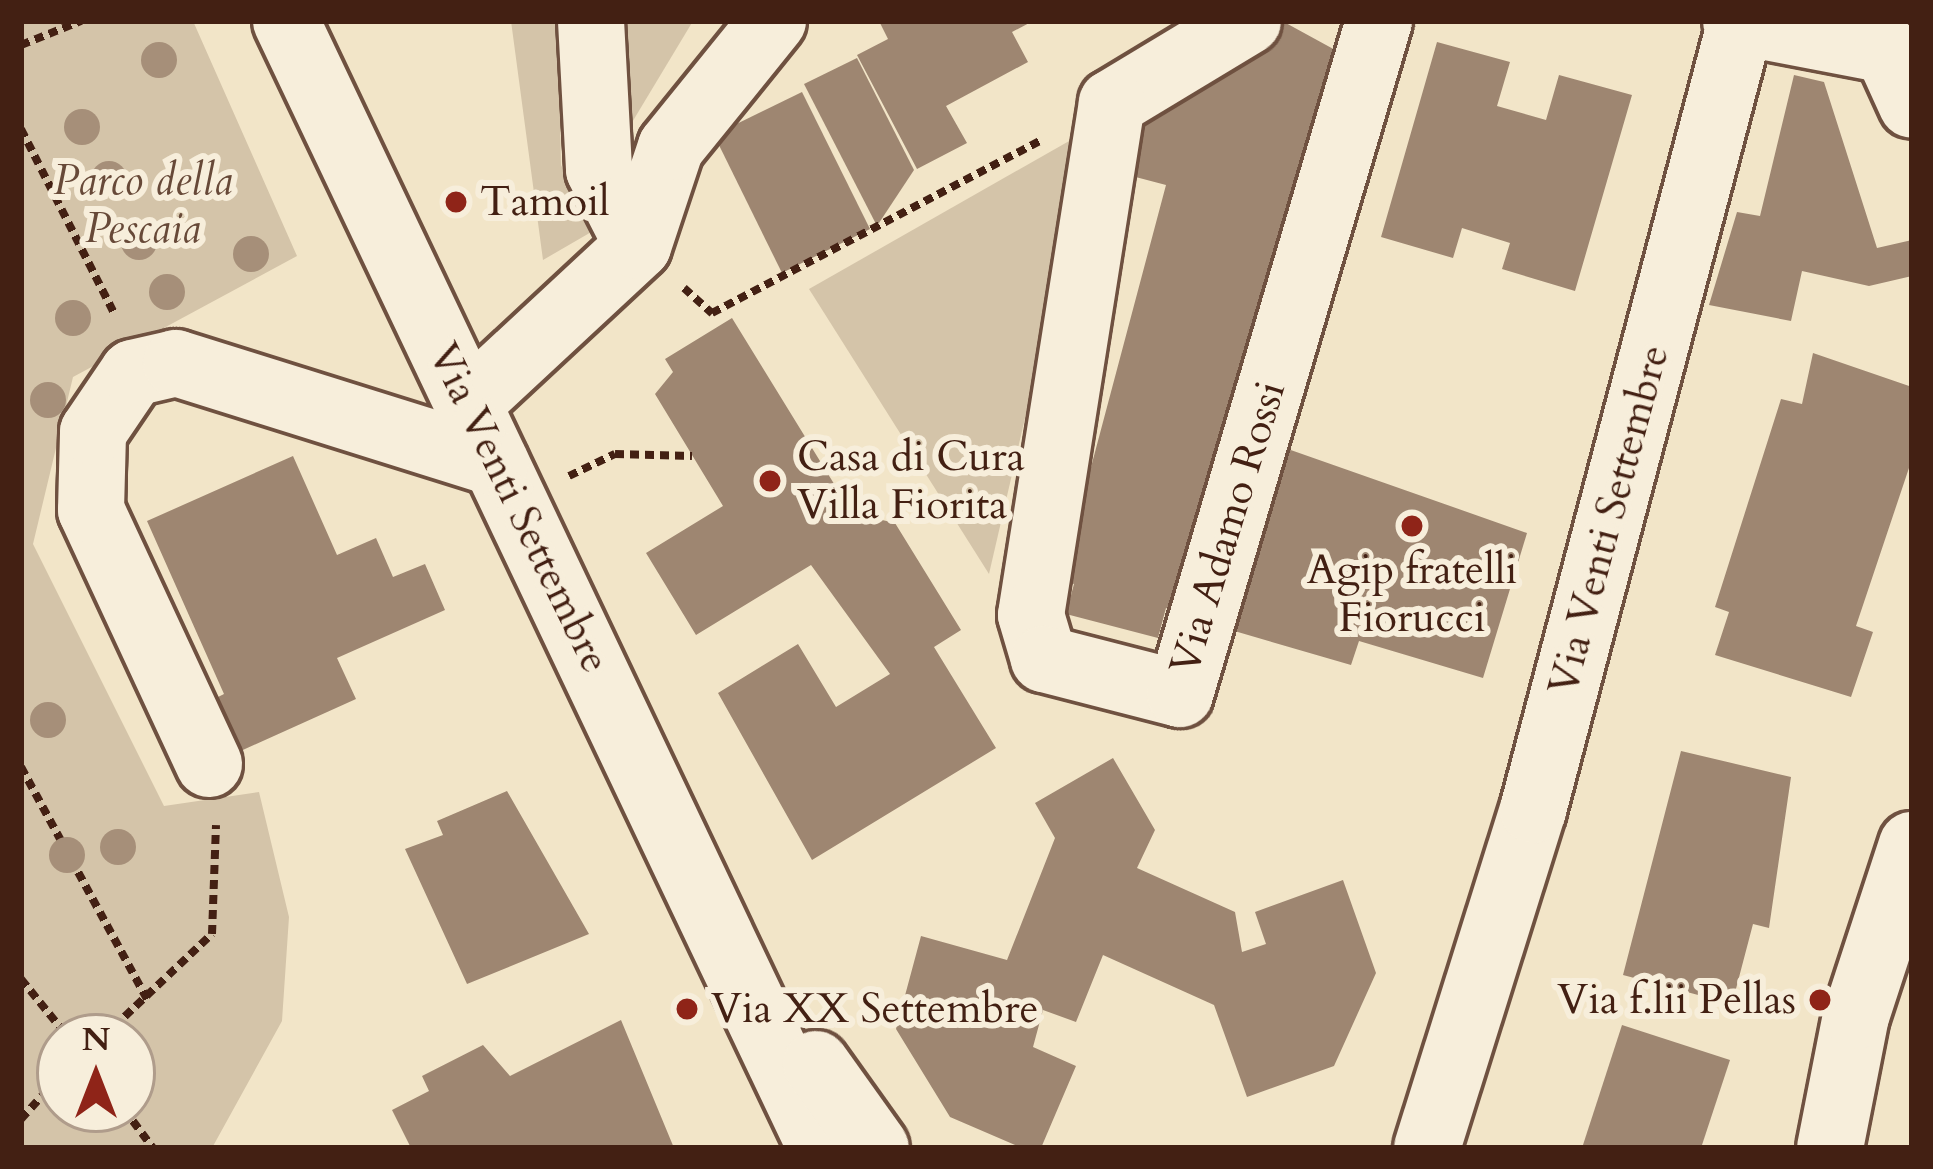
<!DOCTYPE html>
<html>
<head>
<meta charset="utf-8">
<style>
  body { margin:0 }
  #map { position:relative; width:1933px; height:1169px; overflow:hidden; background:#f2e5c8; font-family:Cardo,serif }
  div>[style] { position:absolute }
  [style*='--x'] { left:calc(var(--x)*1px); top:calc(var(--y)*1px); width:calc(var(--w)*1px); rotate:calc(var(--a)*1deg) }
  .green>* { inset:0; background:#d4c4a9 }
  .building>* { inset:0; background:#9e8671 }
  .path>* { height:8px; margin-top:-4px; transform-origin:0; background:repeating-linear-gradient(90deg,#432013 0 9px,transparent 0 15px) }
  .roads { filter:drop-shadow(3px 0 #6f5140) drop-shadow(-3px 0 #6f5140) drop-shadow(0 3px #6f5140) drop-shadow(0 -3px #6f5140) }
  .minor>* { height:66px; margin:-33px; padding:0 33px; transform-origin:33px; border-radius:33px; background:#f7eedb }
  .trees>* { width:36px; height:36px; margin:-18px; border-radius:50%; background:#a68f79 }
  .dots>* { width:33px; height:33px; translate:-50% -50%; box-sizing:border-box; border:6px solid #f7eedb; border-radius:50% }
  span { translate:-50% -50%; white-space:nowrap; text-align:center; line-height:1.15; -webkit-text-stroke:12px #f7eedb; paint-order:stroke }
  .park-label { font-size:42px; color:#674938; font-style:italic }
  .poi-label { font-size:42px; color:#432013 }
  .left { translate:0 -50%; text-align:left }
  .right { translate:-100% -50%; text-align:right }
  .street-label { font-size:42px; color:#432013 }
  .frame { position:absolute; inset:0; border:24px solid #432013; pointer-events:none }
  .north { position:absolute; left:36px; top:1013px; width:120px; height:120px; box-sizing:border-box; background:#f7eedb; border:3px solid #af9c8b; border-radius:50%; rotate:0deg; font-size:33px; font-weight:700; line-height:48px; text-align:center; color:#432013 }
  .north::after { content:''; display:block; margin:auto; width:42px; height:54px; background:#8f2418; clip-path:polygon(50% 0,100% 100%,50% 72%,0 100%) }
</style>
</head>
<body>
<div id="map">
  <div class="green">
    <div style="clip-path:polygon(evenodd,21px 21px,193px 21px,297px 256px,73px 377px,33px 544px,164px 806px,259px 792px,289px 917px,282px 1021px,212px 1148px,21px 1148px,21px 21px,60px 1037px,132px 1037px,132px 1109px,60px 1109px,60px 1037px)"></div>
    <div style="clip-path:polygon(511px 21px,558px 21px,561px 165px,593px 231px,543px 260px)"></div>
    <div style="clip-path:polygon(624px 21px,693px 21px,622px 139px)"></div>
    <div style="clip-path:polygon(1092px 128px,989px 574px,809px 289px)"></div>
  </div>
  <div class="building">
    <div style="clip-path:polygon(879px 21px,1033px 21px,1012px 32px,1028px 62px,946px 106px,967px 143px,917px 169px,857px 55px,888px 39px)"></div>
    <div style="clip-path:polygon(1284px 22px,1337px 51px,1177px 611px,1166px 608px,1158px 638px,1066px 614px,1074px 584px,1061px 580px,1166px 185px,1128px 175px,1144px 114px)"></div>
    <div style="clip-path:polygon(1437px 42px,1510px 62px,1497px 106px,1546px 120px,1559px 75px,1632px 95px,1575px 291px,1502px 269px,1510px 243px,1462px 228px,1453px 258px,1381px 237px)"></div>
    <div style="clip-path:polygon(857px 58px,914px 170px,877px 226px,804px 84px)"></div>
    <div style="clip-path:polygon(1794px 75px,1824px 82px,1877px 248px,1912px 240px,1912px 276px,1869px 286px,1802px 271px,1791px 321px,1709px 305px,1737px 212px,1760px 216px)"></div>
    <div style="clip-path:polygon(802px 92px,870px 229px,782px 273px,714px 135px)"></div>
    <div style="clip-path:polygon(732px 318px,852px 513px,895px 523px,961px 630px,934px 647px,996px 748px,812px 860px,718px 693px,798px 644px,836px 707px,890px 674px,811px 565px,696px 635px,646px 553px,723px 506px,655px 394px,673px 372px,665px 359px)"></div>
    <div style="clip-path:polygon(1813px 353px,1912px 387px,1912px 459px,1856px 626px,1873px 632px,1851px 697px,1715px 655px,1729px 612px,1715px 607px,1781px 399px,1802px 404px)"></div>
    <div style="clip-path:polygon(1285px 448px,1527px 533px,1483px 678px,1359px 641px,1351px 665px,1231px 630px)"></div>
    <div style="clip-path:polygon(293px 456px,337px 555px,376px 538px,393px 577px,425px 564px,445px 610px,337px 658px,356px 699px,234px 754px,210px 701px,224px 694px,147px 521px)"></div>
    <div style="clip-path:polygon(1681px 751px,1791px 777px,1769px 928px,1753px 924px,1732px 1004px,1623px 975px)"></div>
    <div style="clip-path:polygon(1113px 758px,1155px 830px,1137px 868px,1235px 912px,1242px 952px,1266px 944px,1255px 912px,1343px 880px,1376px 973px,1334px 1066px,1247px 1097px,1214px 1005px,1103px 955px,1076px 1022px,1043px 1010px,1033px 1047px,1076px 1066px,1041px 1148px,1022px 1148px,950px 1117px,896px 1029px,921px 936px,1007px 960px,1055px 838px,1035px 803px)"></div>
    <div style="clip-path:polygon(507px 791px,589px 934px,467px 984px,405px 849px,443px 835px,437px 821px)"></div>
    <div style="clip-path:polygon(621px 1020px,674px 1148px,411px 1148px,392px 1110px,429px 1091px,422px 1076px,483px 1045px,510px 1076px)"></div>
    <div style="clip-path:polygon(1622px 1025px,1730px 1060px,1701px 1148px,1582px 1148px)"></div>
  </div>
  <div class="path">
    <div style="--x:21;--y:45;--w:65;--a:-21.8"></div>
    <div style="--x:21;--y:129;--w:208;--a:63.2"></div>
    <div style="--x:684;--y:288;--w:38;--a:42"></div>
    <div style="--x:712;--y:313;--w:373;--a:-27.7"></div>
    <div style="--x:569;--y:476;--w:51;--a:-25.6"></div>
    <div style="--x:615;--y:454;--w:77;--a:1.5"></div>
    <div style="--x:21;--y:767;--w:268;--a:61.5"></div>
    <div style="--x:21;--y:979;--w:75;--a:51"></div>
    <div style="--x:103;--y:1037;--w:150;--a:-43.4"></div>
    <div style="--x:212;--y:934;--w:109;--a:-87.9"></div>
    <div style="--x:124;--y:1109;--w:49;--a:53.4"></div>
    <div style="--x:21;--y:1119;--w:58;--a:-47.8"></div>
  </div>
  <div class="roads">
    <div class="minor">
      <div style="--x:286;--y:21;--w:1248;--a:64.61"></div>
      <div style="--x:591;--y:21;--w:149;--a:86.9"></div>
      <div style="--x:599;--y:170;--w:85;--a:62.8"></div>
      <div style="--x:1248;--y:21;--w:159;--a:148.9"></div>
      <div style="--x:1112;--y:103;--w:518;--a:98.99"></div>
      <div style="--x:1031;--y:615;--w:46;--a:73.5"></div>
      <div style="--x:1044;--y:659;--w:140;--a:14.4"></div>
      <div style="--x:1180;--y:694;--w:702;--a:-73.53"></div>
      <div style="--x:1736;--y:21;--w:154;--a:10.9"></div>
      <div style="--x:1887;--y:50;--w:60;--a:65.6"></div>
      <div style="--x:468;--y:404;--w:232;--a:-42.9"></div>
      <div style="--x:638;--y:246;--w:104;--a:-71.6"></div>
      <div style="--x:671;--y:147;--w:162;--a:-51"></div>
      <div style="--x:209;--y:764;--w:280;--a:-114.9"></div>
      <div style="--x:91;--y:510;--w:78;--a:-88.5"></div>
      <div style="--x:93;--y:432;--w:71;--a:-55.9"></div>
      <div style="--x:133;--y:373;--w:44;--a:-13.1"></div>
      <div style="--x:176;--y:363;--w:335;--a:17.4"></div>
      <div style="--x:816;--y:1064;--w:103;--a:54.5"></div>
      <div style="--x:1427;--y:1148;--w:354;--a:-72.6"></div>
      <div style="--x:1533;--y:810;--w:816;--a:-75.23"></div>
      <div style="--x:1830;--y:1148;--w:135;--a:-78.9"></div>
      <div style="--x:1856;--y:1016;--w:180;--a:-71.9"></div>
    </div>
  </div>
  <div class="trees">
    <div style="left:159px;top:60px"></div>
    <div style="left:82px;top:127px"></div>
    <div style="left:109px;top:179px"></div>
    <div style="left:139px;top:242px"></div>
    <div style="left:251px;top:254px"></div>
    <div style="left:167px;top:292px"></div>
    <div style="left:73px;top:318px"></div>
    <div style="left:48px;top:400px"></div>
    <div style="left:48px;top:720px"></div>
    <div style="left:118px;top:847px"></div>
    <div style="left:67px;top:855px"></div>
  </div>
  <div class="dots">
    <div style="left:456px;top:202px;background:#8f2418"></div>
    <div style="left:770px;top:481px;background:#8f2418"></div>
    <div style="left:1412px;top:526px;background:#8f2418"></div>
    <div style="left:1820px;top:1000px;background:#8f2418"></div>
    <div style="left:687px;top:1009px;background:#8f2418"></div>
  </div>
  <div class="park-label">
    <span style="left:143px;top:205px">Parco della<br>Pescaia</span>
  </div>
  <div class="poi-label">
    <span class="left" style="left:480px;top:202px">Tamoil</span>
    <span class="left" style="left:797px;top:481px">Casa di Cura<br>Villa Fiorita</span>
    <span style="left:1412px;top:594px">Agip fratelli<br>Fiorucci</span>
    <span class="right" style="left:1796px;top:1000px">Via f.lii Pellas</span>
    <span class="left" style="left:711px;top:1009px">Via XX Settembre</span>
  </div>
  <div class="street-label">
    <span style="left:519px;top:508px;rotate:64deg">Via Venti Settembre</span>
    <span style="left:1609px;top:520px;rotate:-75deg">Via Venti Settembre</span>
    <span style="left:1228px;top:528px;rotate:-73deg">Via Adamo Rossi</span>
  </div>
  <div class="frame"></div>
  <div class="north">N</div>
</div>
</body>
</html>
